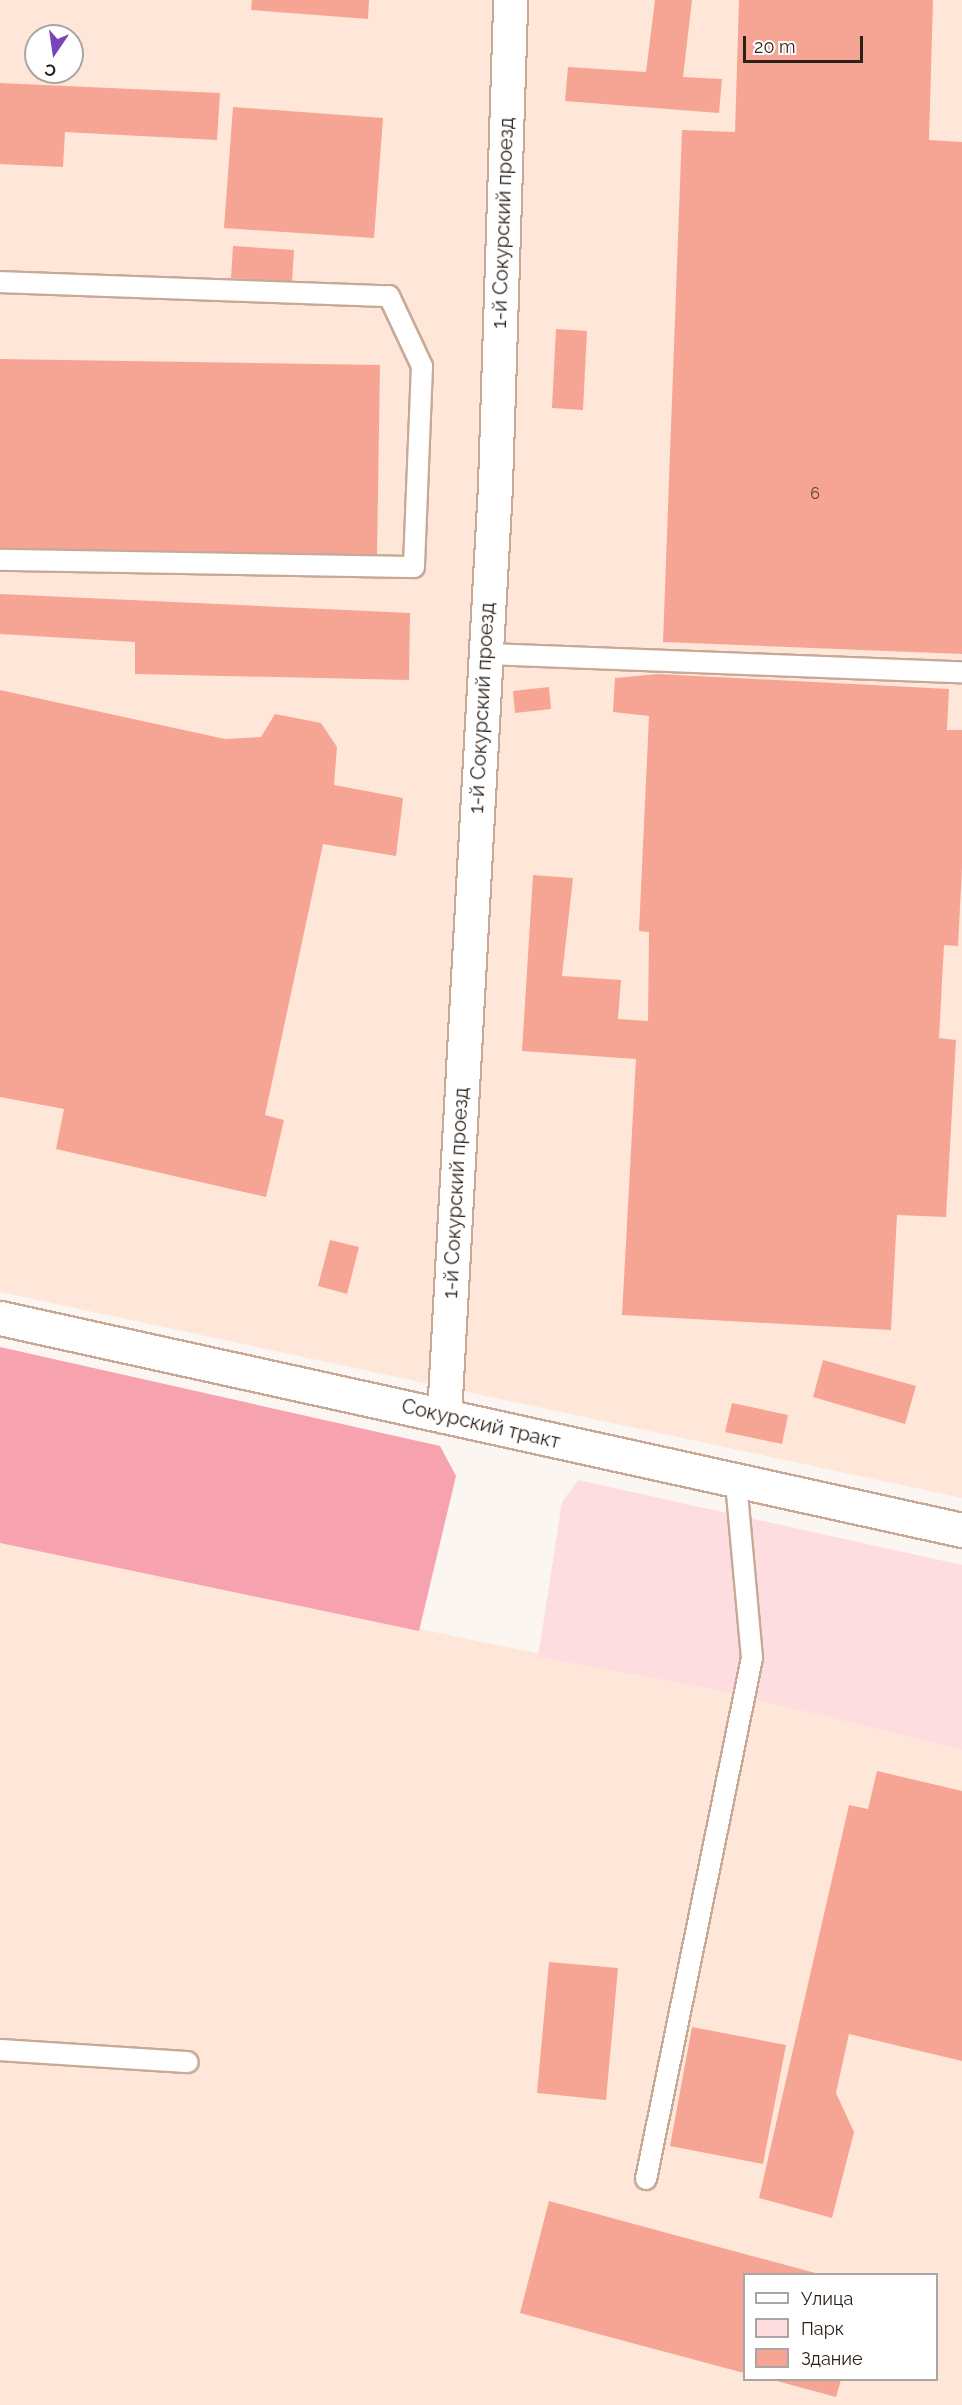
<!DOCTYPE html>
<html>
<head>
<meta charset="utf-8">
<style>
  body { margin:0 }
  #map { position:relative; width:962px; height:2405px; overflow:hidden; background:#fcf6f2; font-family:Raleway,sans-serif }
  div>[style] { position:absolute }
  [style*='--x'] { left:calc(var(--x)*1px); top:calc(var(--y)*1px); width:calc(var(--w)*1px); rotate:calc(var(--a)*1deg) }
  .built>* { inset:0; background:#fee7d8 }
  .green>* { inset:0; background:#fedde1 }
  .forest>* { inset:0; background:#f6a2af }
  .building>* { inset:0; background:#f6a594 }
  .roads { filter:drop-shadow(2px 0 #c7a996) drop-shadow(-2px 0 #c7a996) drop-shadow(0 2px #c7a996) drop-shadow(0 -2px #c7a996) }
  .service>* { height:20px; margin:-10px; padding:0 10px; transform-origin:10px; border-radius:10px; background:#fff }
  .minor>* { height:33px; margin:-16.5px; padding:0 16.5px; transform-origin:16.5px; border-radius:16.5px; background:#fff }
  .tertiary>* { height:33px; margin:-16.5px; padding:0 16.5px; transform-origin:16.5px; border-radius:16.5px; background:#fff }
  span { translate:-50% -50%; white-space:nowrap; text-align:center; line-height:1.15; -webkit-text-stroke:4.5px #fff; paint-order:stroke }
  .number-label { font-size:16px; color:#5e4238 }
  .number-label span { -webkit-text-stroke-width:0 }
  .street-label { font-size:20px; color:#2c2119 }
  .legend { position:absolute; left:743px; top:2273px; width:195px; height:108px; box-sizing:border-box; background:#fff; border:2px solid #aba6a3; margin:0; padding:8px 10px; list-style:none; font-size:18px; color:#2c2119 }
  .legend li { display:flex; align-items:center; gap:12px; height:30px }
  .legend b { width:30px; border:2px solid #aba6a3 }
  .north { position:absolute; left:24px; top:24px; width:60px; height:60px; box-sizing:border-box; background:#fff; border:2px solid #aba6a3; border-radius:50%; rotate:193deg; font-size:16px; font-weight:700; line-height:24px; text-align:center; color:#2c2119 }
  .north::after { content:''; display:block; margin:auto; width:21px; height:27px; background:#7943ba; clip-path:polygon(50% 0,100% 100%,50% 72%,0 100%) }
  .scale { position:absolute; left:743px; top:36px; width:120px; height:27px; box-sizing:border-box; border:3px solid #2c2119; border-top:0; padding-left:8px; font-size:18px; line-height:21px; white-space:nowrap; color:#2c2119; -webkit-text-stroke:4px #fff; paint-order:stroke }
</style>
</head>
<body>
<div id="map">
  <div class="built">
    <div style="clip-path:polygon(evenodd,0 0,962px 0,962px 1498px,0 1292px,0 0,36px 36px,72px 36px,72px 72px,36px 72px,36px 36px)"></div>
    <div style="clip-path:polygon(evenodd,0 1543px,708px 1688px,962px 1750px,962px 2405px,0 2405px,0 1543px,744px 2274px,936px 2274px,936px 2380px,744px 2380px,744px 2274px)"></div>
  </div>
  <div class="green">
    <div style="clip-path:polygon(578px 1480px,962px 1565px,962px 1750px,708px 1688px,538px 1657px,562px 1502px)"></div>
  </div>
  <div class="forest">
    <div style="clip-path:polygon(0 1347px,440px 1446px,456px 1476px,419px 1631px,0 1543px)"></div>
  </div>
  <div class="building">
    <div style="clip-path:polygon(252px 0,369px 0,368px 19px,251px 10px)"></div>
    <div style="clip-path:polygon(655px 0,692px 0,683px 77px,722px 79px,719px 113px,565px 101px,568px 67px,646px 72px)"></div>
    <div style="clip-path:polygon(739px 0,933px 0,929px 140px,962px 142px,962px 654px,663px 642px,682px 130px,735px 132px)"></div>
    <div style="clip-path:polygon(0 83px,220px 93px,217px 140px,65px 132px,63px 167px,0 164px)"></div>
    <div style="clip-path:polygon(233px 107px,383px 118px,374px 238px,224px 228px)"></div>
    <div style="clip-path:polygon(233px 246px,294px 250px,292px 282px,231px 278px)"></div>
    <div style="clip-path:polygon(556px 329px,587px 331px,583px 410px,552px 408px)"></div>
    <div style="clip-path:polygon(0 359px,380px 365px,377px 555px,0 549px)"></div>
    <div style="clip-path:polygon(0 594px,410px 613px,409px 680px,135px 674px,135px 642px,0 634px)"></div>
    <div style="clip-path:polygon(658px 674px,949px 689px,947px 730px,962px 730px,962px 868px,958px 946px,944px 945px,939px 1038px,956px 1040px,946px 1217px,897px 1215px,891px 1330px,622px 1315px,636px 1059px,522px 1051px,533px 875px,573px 878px,562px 976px,621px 980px,618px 1019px,648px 1021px,649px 932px,639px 931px,649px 716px,613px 712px,615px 678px)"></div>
    <div style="clip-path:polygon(549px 687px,551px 709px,515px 713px,513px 691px)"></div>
    <div style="clip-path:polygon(0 690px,225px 739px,261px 737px,275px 714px,321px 723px,337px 747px,334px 785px,403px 798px,396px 856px,323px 844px,265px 1115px,284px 1120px,266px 1197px,56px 1149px,64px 1109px,0 1097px)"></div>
    <div style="clip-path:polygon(330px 1240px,359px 1247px,347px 1294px,318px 1286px)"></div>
    <div style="clip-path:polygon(823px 1360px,916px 1386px,905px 1424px,813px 1397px)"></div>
    <div style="clip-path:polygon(732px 1403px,788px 1415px,782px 1444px,725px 1432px)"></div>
    <div style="clip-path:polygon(877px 1771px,962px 1791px,962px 2061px,849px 2034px,836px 2093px,854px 2132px,832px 2218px,759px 2198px,849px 1805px,868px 1809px)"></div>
    <div style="clip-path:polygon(549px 1962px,618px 1968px,606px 2100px,537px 2093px)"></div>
    <div style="clip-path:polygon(692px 2027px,786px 2045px,763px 2164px,670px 2146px)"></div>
    <div style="clip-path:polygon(549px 2201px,819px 2274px,744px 2274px,744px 2373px,520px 2313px)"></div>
    <div style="clip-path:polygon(773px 2380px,841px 2380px,836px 2397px)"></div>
  </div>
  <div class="roads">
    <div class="service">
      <div style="--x:0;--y:282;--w:389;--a:2.1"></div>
      <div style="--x:389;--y:296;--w:77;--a:64.8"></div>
      <div style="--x:422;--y:366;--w:201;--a:92.3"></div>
      <div style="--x:414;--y:567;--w:414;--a:-179"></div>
      <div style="--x:485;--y:654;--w:477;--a:2.2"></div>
      <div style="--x:0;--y:2050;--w:188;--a:3.7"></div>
      <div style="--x:646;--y:2179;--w:532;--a:-78.5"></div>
      <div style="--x:752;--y:1658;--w:177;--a:-95.2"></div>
    </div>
    <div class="minor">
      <div style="--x:444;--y:1416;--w:932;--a:-86.86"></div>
      <div style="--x:495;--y:485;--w:485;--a:-88.2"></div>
    </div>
    <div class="tertiary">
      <div style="--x:0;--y:1318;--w:985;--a:12.43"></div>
    </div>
  </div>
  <div class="number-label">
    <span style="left:815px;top:494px">6</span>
  </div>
  <div class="street-label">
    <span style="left:503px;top:223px;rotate:-88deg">1-й Сокурский проезд</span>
    <span style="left:482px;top:708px;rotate:-87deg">1-й Сокурский проезд</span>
    <span style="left:456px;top:1193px;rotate:-87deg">1-й Сокурский проезд</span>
    <span style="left:481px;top:1424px;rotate:13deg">Сокурский тракт</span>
  </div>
  <ul class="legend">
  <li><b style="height:8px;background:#fff"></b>Улица</li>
  <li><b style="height:16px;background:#fedde1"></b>Парк</li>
  <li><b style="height:16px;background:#f6a594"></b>Здание</li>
  </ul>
  <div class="north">С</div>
  <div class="scale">20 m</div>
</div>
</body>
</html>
